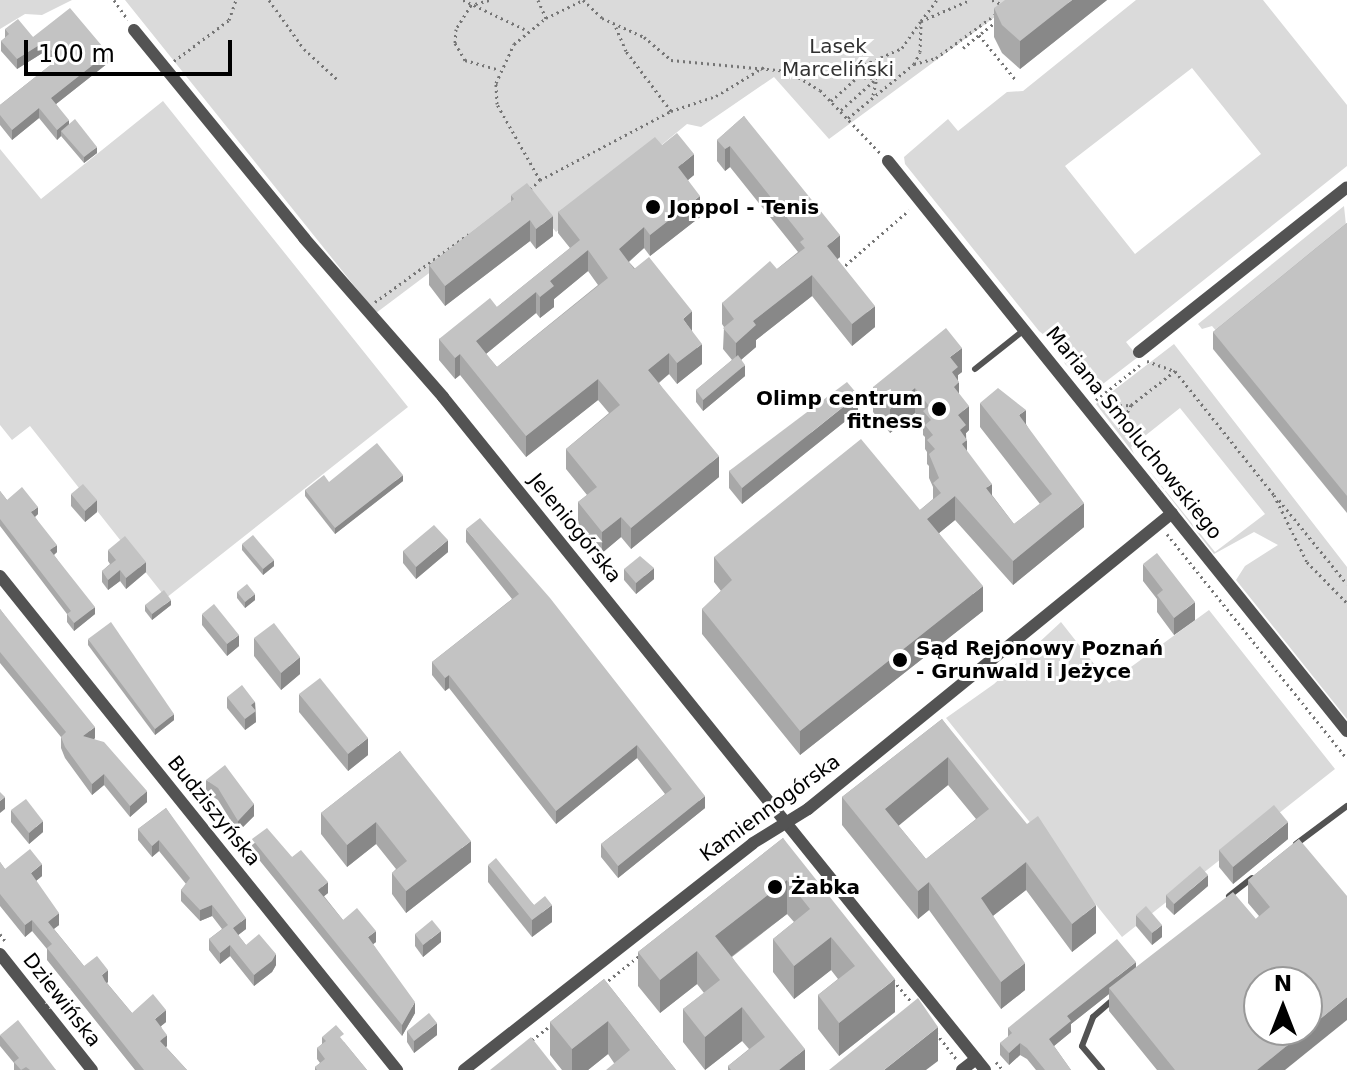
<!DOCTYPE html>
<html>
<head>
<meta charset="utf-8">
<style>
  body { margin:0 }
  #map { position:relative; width:1347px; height:1070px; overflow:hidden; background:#fff; font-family:"DejaVu Sans",sans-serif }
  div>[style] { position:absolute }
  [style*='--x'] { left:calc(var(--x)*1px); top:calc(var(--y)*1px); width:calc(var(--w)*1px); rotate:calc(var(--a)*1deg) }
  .green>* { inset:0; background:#dadada }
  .path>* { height:3px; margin-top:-1.5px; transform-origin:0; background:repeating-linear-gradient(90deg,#757575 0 2px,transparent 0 6px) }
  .lane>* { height:6px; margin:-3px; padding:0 3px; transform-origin:3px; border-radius:3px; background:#535353 }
  .street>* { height:12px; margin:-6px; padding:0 6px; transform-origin:6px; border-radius:6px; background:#535353 }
  .wall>* { inset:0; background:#a8a8a8 }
  .shaded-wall>* { inset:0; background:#888 }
  .building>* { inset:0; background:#c3c3c3 }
  .dots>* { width:22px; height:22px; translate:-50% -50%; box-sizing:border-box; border:4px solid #fff; border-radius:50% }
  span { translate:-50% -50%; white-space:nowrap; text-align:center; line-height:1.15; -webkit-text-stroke:6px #fff; paint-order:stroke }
  .park-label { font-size:20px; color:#313131 }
  .poi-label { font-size:20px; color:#000; font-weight:700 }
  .left { translate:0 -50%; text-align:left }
  .right { translate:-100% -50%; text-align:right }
  .street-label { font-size:20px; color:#000 }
  .north { position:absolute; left:1243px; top:966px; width:80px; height:80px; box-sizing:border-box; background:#fff; border:2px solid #999; border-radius:50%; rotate:0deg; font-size:22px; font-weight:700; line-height:32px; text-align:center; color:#000 }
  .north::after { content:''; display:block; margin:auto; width:28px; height:36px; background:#000; clip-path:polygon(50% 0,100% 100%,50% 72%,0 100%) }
  .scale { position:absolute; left:24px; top:40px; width:208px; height:36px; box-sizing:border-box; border:4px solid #000; border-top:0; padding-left:10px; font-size:24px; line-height:28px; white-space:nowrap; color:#000; -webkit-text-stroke:6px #fff; paint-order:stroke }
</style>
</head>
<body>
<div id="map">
  <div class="green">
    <div style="clip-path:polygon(0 0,72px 0,42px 15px,25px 14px,0 29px)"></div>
    <div style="clip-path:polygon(125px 0,1018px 0,829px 139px,774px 77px,701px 127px,687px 124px,556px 232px,529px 198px,376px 313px)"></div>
    <div style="clip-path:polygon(evenodd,1136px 0,1263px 0,1347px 105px,1347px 166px,1126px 342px,1138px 357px,1095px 390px,1065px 364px,1060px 348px,1039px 331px,905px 164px,904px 157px,948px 119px,958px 131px,1007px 92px,1023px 91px,1136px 0,1192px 68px,1261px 154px,1135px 254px,1065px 166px,1192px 68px)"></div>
    <div style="clip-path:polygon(163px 101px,408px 407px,166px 598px,30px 426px,12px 440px,0 425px,0 149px,41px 199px)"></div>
    <div style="clip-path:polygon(1344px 206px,1347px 235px,1218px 333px,1212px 326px,1202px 329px,1198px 324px)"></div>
    <div style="clip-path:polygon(1174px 344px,1347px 567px,1347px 719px,1236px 580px,1245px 566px,1278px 545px,1254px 532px,1214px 554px,1144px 464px,1215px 552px,1265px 514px,1180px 408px,1131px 447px,1134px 454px,1096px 404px)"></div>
    <div style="clip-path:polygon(1209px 610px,1335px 769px,1122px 937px,946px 718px,994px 684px,1061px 622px,1109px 683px)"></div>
  </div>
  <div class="path">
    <div style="--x:114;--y:0;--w:24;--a:55"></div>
    <div style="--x:269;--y:0;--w:60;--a:54.5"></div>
    <div style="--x:304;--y:49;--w:45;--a:42.3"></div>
    <div style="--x:463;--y:0;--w:68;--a:25.4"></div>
    <div style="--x:489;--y:0;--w:19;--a:164"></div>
    <div style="--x:471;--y:5;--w:28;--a:122"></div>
    <div style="--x:456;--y:29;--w:14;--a:94"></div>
    <div style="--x:455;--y:43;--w:20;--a:60"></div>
    <div style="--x:465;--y:60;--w:35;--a:16"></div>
    <div style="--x:538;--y:0;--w:20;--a:66"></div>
    <div style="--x:546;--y:18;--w:41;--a:-25.9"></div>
    <div style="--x:583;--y:0;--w:26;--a:43"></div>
    <div style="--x:602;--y:18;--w:46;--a:24.3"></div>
    <div style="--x:644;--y:37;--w:35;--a:40"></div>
    <div style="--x:671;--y:60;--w:118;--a:5.4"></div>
    <div style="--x:788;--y:71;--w:37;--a:31"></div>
    <div style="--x:820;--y:90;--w:87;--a:46.4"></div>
    <div style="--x:992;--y:0;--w:12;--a:24"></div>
    <div style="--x:997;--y:21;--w:23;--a:142"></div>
    <div style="--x:979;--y:35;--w:57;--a:50.7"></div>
    <div style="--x:963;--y:48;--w:21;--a:-39"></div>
    <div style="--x:174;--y:61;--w:69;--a:-36.7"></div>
    <div style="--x:229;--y:20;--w:21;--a:-71"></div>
    <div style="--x:914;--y:64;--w:23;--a:-15"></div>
    <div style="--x:936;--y:58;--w:74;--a:-36.3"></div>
    <div style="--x:858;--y:77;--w:10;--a:-84"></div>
    <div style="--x:859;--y:67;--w:47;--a:-23.8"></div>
    <div style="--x:902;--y:48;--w:33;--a:-55"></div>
    <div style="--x:921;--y:21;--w:53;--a:-23.2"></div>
    <div style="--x:873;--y:95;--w:36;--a:-77"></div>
    <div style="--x:831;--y:101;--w:36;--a:-42"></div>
    <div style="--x:858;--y:77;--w:19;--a:3"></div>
    <div style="--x:841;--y:110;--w:48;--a:-41.6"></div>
    <div style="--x:671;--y:111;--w:47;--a:-18.4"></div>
    <div style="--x:716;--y:96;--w:56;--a:-31.1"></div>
    <div style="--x:848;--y:118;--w:85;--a:-39.3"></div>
    <div style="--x:914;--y:64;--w:13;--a:-63"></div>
    <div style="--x:920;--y:52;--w:31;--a:-88"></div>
    <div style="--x:921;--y:21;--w:26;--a:-53"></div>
    <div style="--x:540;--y:180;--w:148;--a:-27.8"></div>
    <div style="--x:671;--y:111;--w:75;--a:-126.9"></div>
    <div style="--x:626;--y:51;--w:26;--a:-113"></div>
    <div style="--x:530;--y:189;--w:13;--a:-42"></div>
    <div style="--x:540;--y:180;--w:87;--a:-119.5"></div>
    <div style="--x:497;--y:104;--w:21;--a:-93"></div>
    <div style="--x:496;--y:83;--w:43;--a:-65.2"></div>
    <div style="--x:514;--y:44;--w:41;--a:-39.1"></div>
    <div style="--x:841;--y:269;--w:90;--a:-40.9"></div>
    <div style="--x:375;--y:302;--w:116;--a:-35.9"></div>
    <div style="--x:1147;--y:361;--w:30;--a:20"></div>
    <div style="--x:1175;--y:371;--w:159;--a:51.4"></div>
    <div style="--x:1274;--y:495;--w:75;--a:63.8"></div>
    <div style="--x:1307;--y:562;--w:57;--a:45.7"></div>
    <div style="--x:1096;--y:400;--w:56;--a:-38.5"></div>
    <div style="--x:1131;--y:405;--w:56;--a:-37.7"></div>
    <div style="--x:1102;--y:406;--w:29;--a:-2"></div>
    <div style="--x:1131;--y:405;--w:28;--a:117"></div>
    <div style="--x:1279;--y:500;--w:108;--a:51"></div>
    <div style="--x:1167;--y:534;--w:288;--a:51.3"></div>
    <div style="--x:953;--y:666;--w:9;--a:54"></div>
    <div style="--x:0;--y:934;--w:10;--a:53"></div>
    <div style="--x:893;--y:980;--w:33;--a:50"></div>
    <div style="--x:604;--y:984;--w:45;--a:-38.7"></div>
    <div style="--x:936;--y:1033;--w:33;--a:52"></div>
    <div style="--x:532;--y:1040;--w:24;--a:-38"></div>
    <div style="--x:996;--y:1062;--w:11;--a:49"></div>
  </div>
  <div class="lane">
    <div style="--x:975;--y:369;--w:63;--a:-38.5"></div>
    <div style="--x:1296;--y:844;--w:64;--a:-36.7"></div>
    <div style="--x:1229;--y:896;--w:29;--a:-38"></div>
    <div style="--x:1102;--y:1070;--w:31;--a:-130"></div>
    <div style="--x:1082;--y:1046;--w:31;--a:-69"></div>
    <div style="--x:1093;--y:1017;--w:29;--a:-41"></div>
  </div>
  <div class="street">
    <div style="--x:134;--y:30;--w:269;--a:50.7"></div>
    <div style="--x:304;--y:238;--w:211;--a:48.8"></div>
    <div style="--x:443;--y:397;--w:864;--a:51.15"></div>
    <div style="--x:888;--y:161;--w:732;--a:51.16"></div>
    <div style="--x:1139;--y:352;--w:265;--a:-38.4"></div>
    <div style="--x:0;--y:576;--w:634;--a:51.21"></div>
    <div style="--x:0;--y:954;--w:148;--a:51.6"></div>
    <div style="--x:464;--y:1070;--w:367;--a:-38.1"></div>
    <div style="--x:753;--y:843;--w:65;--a:-31.7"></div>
    <div style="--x:808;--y:809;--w:469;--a:-39.1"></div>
    <div style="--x:962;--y:1070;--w:18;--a:-38"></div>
  </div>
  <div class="wall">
    <div style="clip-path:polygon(1107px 0,1020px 69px,1002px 53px,994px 37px,994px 8px)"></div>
    <div style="clip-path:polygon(5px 29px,33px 37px,108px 63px,56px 104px,69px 124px,97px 153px,84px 163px,61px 136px,57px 140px,39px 118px,12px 140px,0 125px,0 105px,53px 63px,44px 52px,17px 69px,1px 51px,1px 41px,5px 38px)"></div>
    <div style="clip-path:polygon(744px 116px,840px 257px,837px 259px,875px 327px,852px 346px,812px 296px,756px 340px,756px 347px,741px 360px,745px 376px,703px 411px,696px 402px,696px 390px,732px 360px,723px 349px,724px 327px,722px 324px,722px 303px,777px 269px,798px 252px,730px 167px,725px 171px,717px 161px,717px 140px)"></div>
    <div style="clip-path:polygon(evenodd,662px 145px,694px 175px,688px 180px,700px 217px,650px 256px,644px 248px,629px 262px,692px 331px,702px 364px,677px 384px,669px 374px,659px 383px,719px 477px,631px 549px,621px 537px,602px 553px,578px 523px,578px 502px,587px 495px,566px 469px,566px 449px,609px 413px,598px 400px,526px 457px,460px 375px,455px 379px,439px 360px,439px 339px,497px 307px,570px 248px,558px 233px,558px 212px,662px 145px,588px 271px,598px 285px,497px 367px,486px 354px,536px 313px,540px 318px,554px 307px,554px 299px,588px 271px)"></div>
    <div style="clip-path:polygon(511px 195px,553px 236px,536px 249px,530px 241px,445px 306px,429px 285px,429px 265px,511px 202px)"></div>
    <div style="clip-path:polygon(1347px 223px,1347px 513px,1213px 349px,1213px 332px)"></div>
    <div style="clip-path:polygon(962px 372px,958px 375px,958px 380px,959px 394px,969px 430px,966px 433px,967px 452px,992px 495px,1014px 524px,1040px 504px,980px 427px,980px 403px,1026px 424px,1084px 527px,1013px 585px,955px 520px,939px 533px,983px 611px,800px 755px,702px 634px,702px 609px,721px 591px,714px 582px,714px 557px,920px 510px,933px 499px,933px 487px,929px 478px,929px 466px,927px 464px,927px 452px,925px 449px,925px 437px,923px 435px,923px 423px,915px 413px,890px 433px,873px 412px,873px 387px)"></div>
    <div style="clip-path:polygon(858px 411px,742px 504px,729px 488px,729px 471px)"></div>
    <div style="clip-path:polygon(403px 481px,335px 534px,305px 496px,305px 490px,329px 482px)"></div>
    <div style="clip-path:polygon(0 491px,7px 500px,38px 514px,35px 517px,57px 552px,54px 555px,95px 614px,74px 631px,67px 622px,67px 614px,0 526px)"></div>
    <div style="clip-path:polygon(71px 494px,97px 512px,85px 522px,71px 506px)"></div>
    <div style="clip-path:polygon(466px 529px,705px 808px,618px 878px,601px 857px,601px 844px,665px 794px,637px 758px,556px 824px,449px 688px,445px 691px,432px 675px,432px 662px,512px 599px,466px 542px)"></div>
    <div style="clip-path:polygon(242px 544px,274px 566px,263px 575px,242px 550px)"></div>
    <div style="clip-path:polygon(108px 550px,146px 572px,126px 589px,120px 581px,108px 590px,102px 582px,102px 571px,110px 564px,108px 561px)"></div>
    <div style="clip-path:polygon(403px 551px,448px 552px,416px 579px,403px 563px)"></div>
    <div style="clip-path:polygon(1143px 564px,1195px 620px,1174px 635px,1157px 612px,1157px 599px,1143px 581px)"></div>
    <div style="clip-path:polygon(624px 569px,654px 579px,636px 594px,624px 580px)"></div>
    <div style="clip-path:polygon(237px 592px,255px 600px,245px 608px,237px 598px)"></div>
    <div style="clip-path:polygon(145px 605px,171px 605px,152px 620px,145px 611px)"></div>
    <div style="clip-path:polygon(0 609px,95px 738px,94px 739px,147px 802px,130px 817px,104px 785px,92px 795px,65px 758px,61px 748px,61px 737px,0 663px)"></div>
    <div style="clip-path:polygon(202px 614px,239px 646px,227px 656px,202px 625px)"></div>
    <div style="clip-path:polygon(254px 638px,300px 674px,281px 690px,254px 656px)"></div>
    <div style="clip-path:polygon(88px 639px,174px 720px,155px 735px,88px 645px)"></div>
    <div style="clip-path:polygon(299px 694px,368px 755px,348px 771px,299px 712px)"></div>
    <div style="clip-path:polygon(227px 697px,255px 702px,256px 722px,245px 730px,227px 708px)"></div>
    <div style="clip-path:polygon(evenodd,942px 719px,1096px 933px,1072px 952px,1026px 890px,993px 916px,1025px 990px,1001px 1009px,929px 910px,918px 919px,842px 825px,842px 797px,942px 719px,948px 785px,976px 819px,926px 859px,898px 825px,948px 785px)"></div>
    <div style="clip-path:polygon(400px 751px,471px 862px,406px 913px,392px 894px,392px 873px,396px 869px,376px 844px,347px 867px,321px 834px,321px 813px)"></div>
    <div style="clip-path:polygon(206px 780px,254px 804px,254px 816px,238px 832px,218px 800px,206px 792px)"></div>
    <div style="clip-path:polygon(166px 808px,246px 929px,238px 935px,246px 945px,276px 965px,272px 972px,254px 986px,230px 956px,220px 964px,209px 950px,209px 939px,222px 929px,212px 916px,200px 921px,181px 901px,181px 890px,186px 884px,159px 851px,152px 857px,138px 840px,138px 829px)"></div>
    <div style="clip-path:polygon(11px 810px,43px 832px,29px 844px,11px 822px)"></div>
    <div style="clip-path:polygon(783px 838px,895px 1012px,839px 1056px,818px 1029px,818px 995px,838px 979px,831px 970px,794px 999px,773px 972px,773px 939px,794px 922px,787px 914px,732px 957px,805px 1070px,728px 1070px,728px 1066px,749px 1049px,742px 1041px,705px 1070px,683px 1042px,683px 1009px,704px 993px,697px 984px,660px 1013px,638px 986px,638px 952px)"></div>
    <div style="clip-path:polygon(252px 839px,292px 857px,328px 893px,324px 896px,343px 920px,376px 942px,373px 944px,415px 1013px,402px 1036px,252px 851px)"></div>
    <div style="clip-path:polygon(1288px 839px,1233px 884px,1219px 867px,1219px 850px)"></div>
    <div style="clip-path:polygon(1299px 839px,1285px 1070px,1157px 1070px,1109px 1011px,1109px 994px,1071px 1024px,1071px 1032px,1054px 1046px,1071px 1070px,1036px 1070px,1027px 1059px,1020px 1055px,1009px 1065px,1000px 1055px,1000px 1043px,1008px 1037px,1008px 1028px,1136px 968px,1256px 919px,1259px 916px,1248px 903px,1248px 880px)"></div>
    <div style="clip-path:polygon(0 862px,5px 869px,42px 876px,36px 881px,59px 925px,54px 929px,84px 966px,108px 982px,107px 983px,132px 1013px,166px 1022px,161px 1026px,167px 1046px,166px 1047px,187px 1070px,135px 1070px,47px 960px,47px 949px,32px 931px,25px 937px,0 906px)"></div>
    <div style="clip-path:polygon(488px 865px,534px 905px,552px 922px,532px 937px,488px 882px)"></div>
    <div style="clip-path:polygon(1208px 886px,1174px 915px,1166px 907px,1166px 895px)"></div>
    <div style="clip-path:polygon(1136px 915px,1162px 937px,1152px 945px,1136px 926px)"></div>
    <div style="clip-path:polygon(415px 934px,441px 942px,423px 957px,415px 946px)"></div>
    <div style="clip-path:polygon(604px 979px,676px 1070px,614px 1063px,608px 1054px,588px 1070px,562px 1070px,550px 1055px,550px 1022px)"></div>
    <div style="clip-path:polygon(407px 1031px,437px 1035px,414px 1053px,407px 1042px)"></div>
    <div style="clip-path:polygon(0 1035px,56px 1070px,14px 1070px,14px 1063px,0 1046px)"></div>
    <div style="clip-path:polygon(322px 1037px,344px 1042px,367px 1070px,315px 1070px,315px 1067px,320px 1063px,317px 1059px,317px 1048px,322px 1044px)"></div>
  </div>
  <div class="shaded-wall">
    <div style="clip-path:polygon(1072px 0,1107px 0,1020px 69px,1020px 41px)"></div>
    <div style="clip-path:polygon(44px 42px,44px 52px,17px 69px,17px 59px)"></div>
    <div style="clip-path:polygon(108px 53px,108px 63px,51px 108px,51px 98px)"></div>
    <div style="clip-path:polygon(39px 108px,39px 118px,12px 140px,12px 130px)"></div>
    <div style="clip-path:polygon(69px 120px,69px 130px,61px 131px,61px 136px,57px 140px,57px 130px)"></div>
    <div style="clip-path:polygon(730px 146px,730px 167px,725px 171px,725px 149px)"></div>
    <div style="clip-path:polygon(97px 147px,97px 153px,84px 163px,84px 157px)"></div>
    <div style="clip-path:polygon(694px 154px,694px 175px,678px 188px,678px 167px)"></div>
    <div style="clip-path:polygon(700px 196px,700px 217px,650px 256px,650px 235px)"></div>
    <div style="clip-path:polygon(553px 216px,553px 236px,536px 249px,536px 229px)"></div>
    <div style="clip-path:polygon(530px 220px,530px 241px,445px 306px,445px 286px)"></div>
    <div style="clip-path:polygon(644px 227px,644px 248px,619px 270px,619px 249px)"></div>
    <div style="clip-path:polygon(840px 235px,840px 257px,827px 268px,827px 246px)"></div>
    <div style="clip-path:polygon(588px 250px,588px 271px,554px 299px,554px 307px,540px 318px,540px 297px,550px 281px)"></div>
    <div style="clip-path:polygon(812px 275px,812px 296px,756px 340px,756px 347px,736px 364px,736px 343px,753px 321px)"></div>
    <div style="clip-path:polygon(536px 292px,536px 313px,476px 362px,476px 341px)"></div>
    <div style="clip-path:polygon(875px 306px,875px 327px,852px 346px,852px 324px)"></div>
    <div style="clip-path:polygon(692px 311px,692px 332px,683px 319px)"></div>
    <div style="clip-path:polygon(702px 344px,702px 364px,677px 384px,677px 363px)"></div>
    <div style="clip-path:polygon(962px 348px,962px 372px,958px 375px,958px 383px,959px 382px,959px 406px,954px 411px,950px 357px)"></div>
    <div style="clip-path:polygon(669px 353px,669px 374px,648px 391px,648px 370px)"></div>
    <div style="clip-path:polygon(460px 354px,460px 375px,455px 379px,455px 358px)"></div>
    <div style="clip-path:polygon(745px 365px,745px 376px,703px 411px,703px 400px)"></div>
    <div style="clip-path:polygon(598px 379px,598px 400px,526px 457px,526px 436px)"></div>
    <div style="clip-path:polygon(915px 388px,915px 413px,890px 433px,890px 409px)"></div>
    <div style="clip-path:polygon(858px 395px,858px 411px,742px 504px,742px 488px)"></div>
    <div style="clip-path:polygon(969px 406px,969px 430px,966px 433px,966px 441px,967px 440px,967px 464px,960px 454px,958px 415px)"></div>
    <div style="clip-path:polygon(1026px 410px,1026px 434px,1019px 415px)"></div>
    <div style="clip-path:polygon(719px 456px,719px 477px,631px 549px,631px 528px)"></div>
    <div style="clip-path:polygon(403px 475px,403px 481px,335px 534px,335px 528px)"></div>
    <div style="clip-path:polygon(992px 484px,992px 508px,986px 488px)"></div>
    <div style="clip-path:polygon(955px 496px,955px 520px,927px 543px,927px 519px)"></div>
    <div style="clip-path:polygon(97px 500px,97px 512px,85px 522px,85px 511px)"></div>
    <div style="clip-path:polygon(1084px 503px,1084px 527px,1013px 585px,1013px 561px)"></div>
    <div style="clip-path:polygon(38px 507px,38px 514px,31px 520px,31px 512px)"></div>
    <div style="clip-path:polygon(621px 517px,621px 537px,602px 553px,602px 532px)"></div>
    <div style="clip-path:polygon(448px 540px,448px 552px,416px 579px,416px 567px)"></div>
    <div style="clip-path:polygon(57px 545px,57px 552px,50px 558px,50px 550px)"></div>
    <div style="clip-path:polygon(274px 560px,274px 566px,263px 575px,263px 569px)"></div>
    <div style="clip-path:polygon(146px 562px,146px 572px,126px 589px,126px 578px)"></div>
    <div style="clip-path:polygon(654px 568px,654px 579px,636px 594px,636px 583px)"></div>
    <div style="clip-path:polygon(120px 570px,120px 581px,108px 590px,108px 580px)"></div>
    <div style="clip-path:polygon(983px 586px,983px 611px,800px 755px,800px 731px)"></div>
    <div style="clip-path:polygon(255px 594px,255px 600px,245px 608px,245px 602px)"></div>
    <div style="clip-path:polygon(171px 600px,171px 605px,152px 620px,152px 614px)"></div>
    <div style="clip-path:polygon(1195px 602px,1195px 620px,1174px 635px,1174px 618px)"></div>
    <div style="clip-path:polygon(95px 607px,95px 614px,74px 631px,74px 623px)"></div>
    <div style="clip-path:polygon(239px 635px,239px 646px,227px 656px,227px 644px)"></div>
    <div style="clip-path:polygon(300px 657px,300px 674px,281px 690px,281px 673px)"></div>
    <div style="clip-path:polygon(449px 675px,449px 688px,445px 691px,445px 678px)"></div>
    <div style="clip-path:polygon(255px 702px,256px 722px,245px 730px,245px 719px,251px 705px)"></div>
    <div style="clip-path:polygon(174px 714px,174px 720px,155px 735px,155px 729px)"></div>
    <div style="clip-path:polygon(95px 727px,95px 738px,83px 748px,83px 736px)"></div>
    <div style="clip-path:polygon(368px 738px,368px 755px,348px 771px,348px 754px)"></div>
    <div style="clip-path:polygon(637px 745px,637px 758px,556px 824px,556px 811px)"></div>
    <div style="clip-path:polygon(948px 757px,948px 785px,885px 837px,885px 809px)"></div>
    <div style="clip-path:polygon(104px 774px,104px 785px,92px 795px,92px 784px)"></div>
    <div style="clip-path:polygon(147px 791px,147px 802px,130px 817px,130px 806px)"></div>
    <div style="clip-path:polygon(705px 796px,705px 808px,618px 878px,618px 866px)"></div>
    <div style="clip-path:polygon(5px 797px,5px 809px,0 813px,0 801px)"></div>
    <div style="clip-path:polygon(254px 804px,254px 816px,238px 832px,238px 821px)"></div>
    <div style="clip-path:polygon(43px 821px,43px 832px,29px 844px,29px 833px)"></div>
    <div style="clip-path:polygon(376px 822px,376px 844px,347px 867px,347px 845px)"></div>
    <div style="clip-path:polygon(1288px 822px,1288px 839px,1233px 884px,1233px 867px)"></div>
    <div style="clip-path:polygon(159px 840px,159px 851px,152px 857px,152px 846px)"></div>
    <div style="clip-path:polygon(471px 841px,471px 862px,406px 913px,406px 891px)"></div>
    <div style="clip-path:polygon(1026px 862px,1026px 890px,981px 925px,981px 898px)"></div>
    <div style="clip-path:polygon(42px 864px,42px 876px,31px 885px,31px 873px)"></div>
    <div style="clip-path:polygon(1208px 875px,1208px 886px,1174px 915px,1174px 904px)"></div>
    <div style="clip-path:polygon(787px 880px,787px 914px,715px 969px,715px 936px)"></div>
    <div style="clip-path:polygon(328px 882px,328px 893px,318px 901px,318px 890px)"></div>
    <div style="clip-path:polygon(929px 882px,929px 910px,918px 919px,918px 891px)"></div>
    <div style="clip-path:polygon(212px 905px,212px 916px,200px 921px,200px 910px)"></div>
    <div style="clip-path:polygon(552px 905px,552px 922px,532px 937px,532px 920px)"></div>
    <div style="clip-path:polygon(1096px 905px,1096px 933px,1072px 952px,1072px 924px)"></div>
    <div style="clip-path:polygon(59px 913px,59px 925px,48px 933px,48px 922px)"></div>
    <div style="clip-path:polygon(246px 918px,246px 929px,233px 939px,233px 928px)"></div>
    <div style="clip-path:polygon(32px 920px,32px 931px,25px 937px,25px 925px)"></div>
    <div style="clip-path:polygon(1162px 925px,1162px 937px,1152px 945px,1152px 933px)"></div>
    <div style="clip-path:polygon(376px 931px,376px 942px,368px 948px,368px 937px)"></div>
    <div style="clip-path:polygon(441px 931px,441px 942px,423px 957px,423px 945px)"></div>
    <div style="clip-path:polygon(831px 937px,831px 970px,794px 999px,794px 966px)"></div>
    <div style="clip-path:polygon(230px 945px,230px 956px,220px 964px,220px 953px)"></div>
    <div style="clip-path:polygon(697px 951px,697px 984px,660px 1013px,660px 980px)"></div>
    <div style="clip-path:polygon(276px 954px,276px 965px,272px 972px,254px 986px,254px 975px)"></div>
    <div style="clip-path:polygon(1136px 962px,1136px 974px,1109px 988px,1109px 994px,1071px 1024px,1071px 1032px,1049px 1050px,1049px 1039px,1067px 1016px)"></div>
    <div style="clip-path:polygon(1025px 963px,1025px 990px,1001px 1009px,1001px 982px)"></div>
    <div style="clip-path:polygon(108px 970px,108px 982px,102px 986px,102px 975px)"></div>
    <div style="clip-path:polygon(895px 979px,895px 1012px,839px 1056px,839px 1023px)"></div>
    <div style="clip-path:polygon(1347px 997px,1347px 1020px,1285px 1070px,1257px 1070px)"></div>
    <div style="clip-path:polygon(415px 1002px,415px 1013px,402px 1036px,402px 1025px)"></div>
    <div style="clip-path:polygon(742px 1007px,742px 1041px,705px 1070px,705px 1037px)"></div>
    <div style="clip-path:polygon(166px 1010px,166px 1022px,155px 1031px,155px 1019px)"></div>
    <div style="clip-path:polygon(608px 1021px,608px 1054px,588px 1070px,572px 1070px,572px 1049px)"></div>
    <div style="clip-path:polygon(437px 1023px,437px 1035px,414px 1053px,414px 1041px)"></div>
    <div style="clip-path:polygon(938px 1027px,938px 1061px,926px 1070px,884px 1070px)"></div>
    <div style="clip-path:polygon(167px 1035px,167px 1046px,160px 1052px,160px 1041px)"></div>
    <div style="clip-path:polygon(1020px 1043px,1020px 1055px,1009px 1065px,1009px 1053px)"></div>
    <div style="clip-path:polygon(805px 1049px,805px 1070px,779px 1070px)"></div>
  </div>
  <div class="building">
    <div style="clip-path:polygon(1005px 0,1072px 0,1020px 41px,1002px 25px,994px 8px)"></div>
    <div style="clip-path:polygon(70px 8px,108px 53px,51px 98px,69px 120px,57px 130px,39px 108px,12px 130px,0 115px,0 105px,58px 59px,44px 42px,17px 59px,1px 41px,9px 34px,5px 29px,18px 19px,33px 37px)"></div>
    <div style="clip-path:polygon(744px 116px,840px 235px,827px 246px,875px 306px,852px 324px,812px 275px,753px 321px,756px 325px,736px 343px,723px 328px,734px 319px,722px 303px,770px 261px,777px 269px,805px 248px,800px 242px,804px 239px,730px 146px,725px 149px,717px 140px)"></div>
    <div style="clip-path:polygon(75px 119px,97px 147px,84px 157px,61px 131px)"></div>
    <div style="clip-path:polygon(evenodd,677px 133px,694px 154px,678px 167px,700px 196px,650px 235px,644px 227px,619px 249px,634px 269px,649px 257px,692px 311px,683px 319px,702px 344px,677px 363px,669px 353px,648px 370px,719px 456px,631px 528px,621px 517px,602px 532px,578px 502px,597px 487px,566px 449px,620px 405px,598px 379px,526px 436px,460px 354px,455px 358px,439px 339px,490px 298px,497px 307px,580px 240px,558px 212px,655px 137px,662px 145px,677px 133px,588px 250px,608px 278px,497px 367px,476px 341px,536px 292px,540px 297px,554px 286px,550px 281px,588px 250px)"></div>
    <div style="clip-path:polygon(527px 183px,553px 216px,536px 229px,530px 220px,445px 286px,429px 265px,514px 199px,511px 195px)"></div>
    <div style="clip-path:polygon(1347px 223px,1347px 496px,1213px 332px)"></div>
    <div style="clip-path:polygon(946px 328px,962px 348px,950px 357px,958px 367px,952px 372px,959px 382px,954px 387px,969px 406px,958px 415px,966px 425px,960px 430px,967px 440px,962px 444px,992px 484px,986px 488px,1014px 524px,1052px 494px,980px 403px,998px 388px,1026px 410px,1019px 415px,1084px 503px,1013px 561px,955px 496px,927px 519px,983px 586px,800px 731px,702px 609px,732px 580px,714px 557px,861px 439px,920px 510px,941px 493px,933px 483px,939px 478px,929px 454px,935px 449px,927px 440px,933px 435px,925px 425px,931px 420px,923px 411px,929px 406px,915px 388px,890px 409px,873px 387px)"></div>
    <div style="clip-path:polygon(738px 355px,745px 365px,703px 400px,696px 390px)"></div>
    <div style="clip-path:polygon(847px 382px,858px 395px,742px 488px,729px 471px)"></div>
    <div style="clip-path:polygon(377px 443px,403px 475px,335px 528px,305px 490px,324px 475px,329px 482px)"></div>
    <div style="clip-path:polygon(83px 484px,97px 500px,85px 511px,71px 494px)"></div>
    <div style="clip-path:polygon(22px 487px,38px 507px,31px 512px,57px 545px,50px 550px,95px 607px,74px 623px,67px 614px,71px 611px,0 519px,0 491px,7px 500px)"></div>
    <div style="clip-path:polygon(480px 518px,550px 598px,705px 796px,618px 866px,601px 844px,672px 789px,637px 745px,556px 811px,449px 675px,445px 678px,432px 662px,519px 594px,466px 529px)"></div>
    <div style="clip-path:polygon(434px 525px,448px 540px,416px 567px,403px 551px)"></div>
    <div style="clip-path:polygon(253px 535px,274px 560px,263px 569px,242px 544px)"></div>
    <div style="clip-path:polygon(125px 536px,146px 562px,126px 578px,120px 570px,108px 580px,102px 571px,116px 560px,108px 550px)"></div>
    <div style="clip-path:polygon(1157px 553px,1195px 602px,1174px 618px,1157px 595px,1163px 590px,1143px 564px)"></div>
    <div style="clip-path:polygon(640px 556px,654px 568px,636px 583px,624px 569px)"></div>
    <div style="clip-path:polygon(247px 584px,255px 594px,245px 602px,237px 592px)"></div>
    <div style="clip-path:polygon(164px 590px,171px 600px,152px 614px,145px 605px)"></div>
    <div style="clip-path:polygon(214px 604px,239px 635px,227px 644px,202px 614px)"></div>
    <div style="clip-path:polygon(0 609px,95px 727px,83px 736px,104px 742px,147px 791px,130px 806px,104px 774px,92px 784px,65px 747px,61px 737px,66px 732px,0 652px)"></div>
    <div style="clip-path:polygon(111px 622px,174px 714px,155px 729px,88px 639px)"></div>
    <div style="clip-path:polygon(274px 623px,300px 657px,281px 673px,254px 638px)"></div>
    <div style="clip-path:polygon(320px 678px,368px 738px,348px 754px,299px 694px)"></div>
    <div style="clip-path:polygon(242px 685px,255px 702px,251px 705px,256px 711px,245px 719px,227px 697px)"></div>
    <div style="clip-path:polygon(evenodd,942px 719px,1027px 824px,1038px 816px,1096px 905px,1072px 924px,1026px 862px,981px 898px,1025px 963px,1001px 982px,929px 882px,918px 891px,842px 797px,942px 719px,948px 757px,989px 809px,926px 859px,885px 809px,948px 757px)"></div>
    <div style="clip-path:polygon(400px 751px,471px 841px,406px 891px,392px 873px,407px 861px,376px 822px,347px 845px,321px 813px)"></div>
    <div style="clip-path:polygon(225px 765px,254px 804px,238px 821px,218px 788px,206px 780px)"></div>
    <div style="clip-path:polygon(0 792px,5px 797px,0 801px)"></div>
    <div style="clip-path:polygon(26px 799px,43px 821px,29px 833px,11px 810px)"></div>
    <div style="clip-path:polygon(1274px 805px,1288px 822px,1233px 867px,1219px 850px)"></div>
    <div style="clip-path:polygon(166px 808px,246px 918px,233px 928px,246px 945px,259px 934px,276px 954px,272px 961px,254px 975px,230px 945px,220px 953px,209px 939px,228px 925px,212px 905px,200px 910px,181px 890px,190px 878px,159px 840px,152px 846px,138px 829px)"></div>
    <div style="clip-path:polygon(267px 828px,292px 857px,301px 850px,328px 882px,318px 890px,343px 920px,357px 908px,376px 931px,368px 937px,415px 1002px,402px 1025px,252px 839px)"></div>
    <div style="clip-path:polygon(783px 838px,895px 979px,839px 1023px,818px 995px,855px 966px,831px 937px,794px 966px,773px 939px,810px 909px,787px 880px,715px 936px,805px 1049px,779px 1070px,731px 1070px,728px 1066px,765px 1037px,742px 1007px,705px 1037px,683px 1009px,720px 980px,697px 951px,660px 980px,638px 952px)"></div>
    <div style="clip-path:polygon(1299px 839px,1347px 896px,1347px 997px,1307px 1030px,1307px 982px,1259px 982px,1259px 1030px,1306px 1030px,1257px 1070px,1175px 1070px,1109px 988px,1233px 892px,1256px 919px,1270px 907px,1248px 880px)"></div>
    <div style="clip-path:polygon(30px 849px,42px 864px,31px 873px,59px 913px,48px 922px,84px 966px,97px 956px,108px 970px,102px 975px,105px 981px,132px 1013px,153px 994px,166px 1010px,155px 1019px,167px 1035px,160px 1041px,187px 1070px,144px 1070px,47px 948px,52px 944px,32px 920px,25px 925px,0 894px,0 862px,5px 869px)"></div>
    <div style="clip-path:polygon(496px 858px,534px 905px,545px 896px,552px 905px,532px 920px,488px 865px)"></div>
    <div style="clip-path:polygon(1200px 866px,1208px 875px,1174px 904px,1166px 895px)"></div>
    <div style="clip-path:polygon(1146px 906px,1162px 925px,1152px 933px,1136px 915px)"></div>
    <div style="clip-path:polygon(432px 920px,441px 931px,423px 945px,415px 934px)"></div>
    <div style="clip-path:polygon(1117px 939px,1136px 962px,1067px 1016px,1071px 1021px,1049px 1039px,1071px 1070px,1045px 1070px,1027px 1048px,1020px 1043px,1009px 1053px,1000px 1043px,1012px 1033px,1008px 1028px)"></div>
    <div style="clip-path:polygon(604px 979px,676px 1070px,606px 1070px,630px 1050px,608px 1021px,572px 1049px,550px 1022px)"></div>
    <div style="clip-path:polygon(918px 998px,938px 1027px,884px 1070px,829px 1070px)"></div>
    <div style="clip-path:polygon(429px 1013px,437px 1023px,414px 1041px,407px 1031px)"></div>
    <div style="clip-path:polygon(18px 1020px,56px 1070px,30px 1070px,26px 1067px,21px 1070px,14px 1062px,19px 1058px,0 1035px)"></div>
    <div style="clip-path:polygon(336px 1025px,344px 1034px,340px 1037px,367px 1070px,317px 1070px,315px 1067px,325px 1059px,317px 1048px,326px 1041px,322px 1037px)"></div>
    <div style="clip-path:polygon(531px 1037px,557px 1070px,490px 1070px)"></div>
  </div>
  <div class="dots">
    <div style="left:653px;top:207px;background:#000"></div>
    <div style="left:939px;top:409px;background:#000"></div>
    <div style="left:900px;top:660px;background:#000"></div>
    <div style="left:775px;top:887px;background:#000"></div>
  </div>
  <div class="park-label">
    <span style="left:838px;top:58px">Lasek<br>Marceliński</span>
  </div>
  <div class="poi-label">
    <span class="left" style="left:669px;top:207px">Joppol - Tenis</span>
    <span class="right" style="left:923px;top:410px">Olimp centrum<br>fitness</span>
    <span class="left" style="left:916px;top:660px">Sąd Rejonowy Poznań<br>- Grunwald i Jeżyce</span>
    <span class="left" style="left:791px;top:887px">Żabka</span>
  </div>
  <div class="street-label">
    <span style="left:1134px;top:433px;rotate:51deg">Mariana Smoluchowskiego</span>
    <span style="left:575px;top:528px;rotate:51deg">Jeleniogórska</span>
    <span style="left:770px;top:808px;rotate:-36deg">Kamiennogórska</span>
    <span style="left:214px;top:811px;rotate:51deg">Budziszyńska</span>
    <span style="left:62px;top:1000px;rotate:52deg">Dziewińska</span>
  </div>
  <div class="north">N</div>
  <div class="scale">100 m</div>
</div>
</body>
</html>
